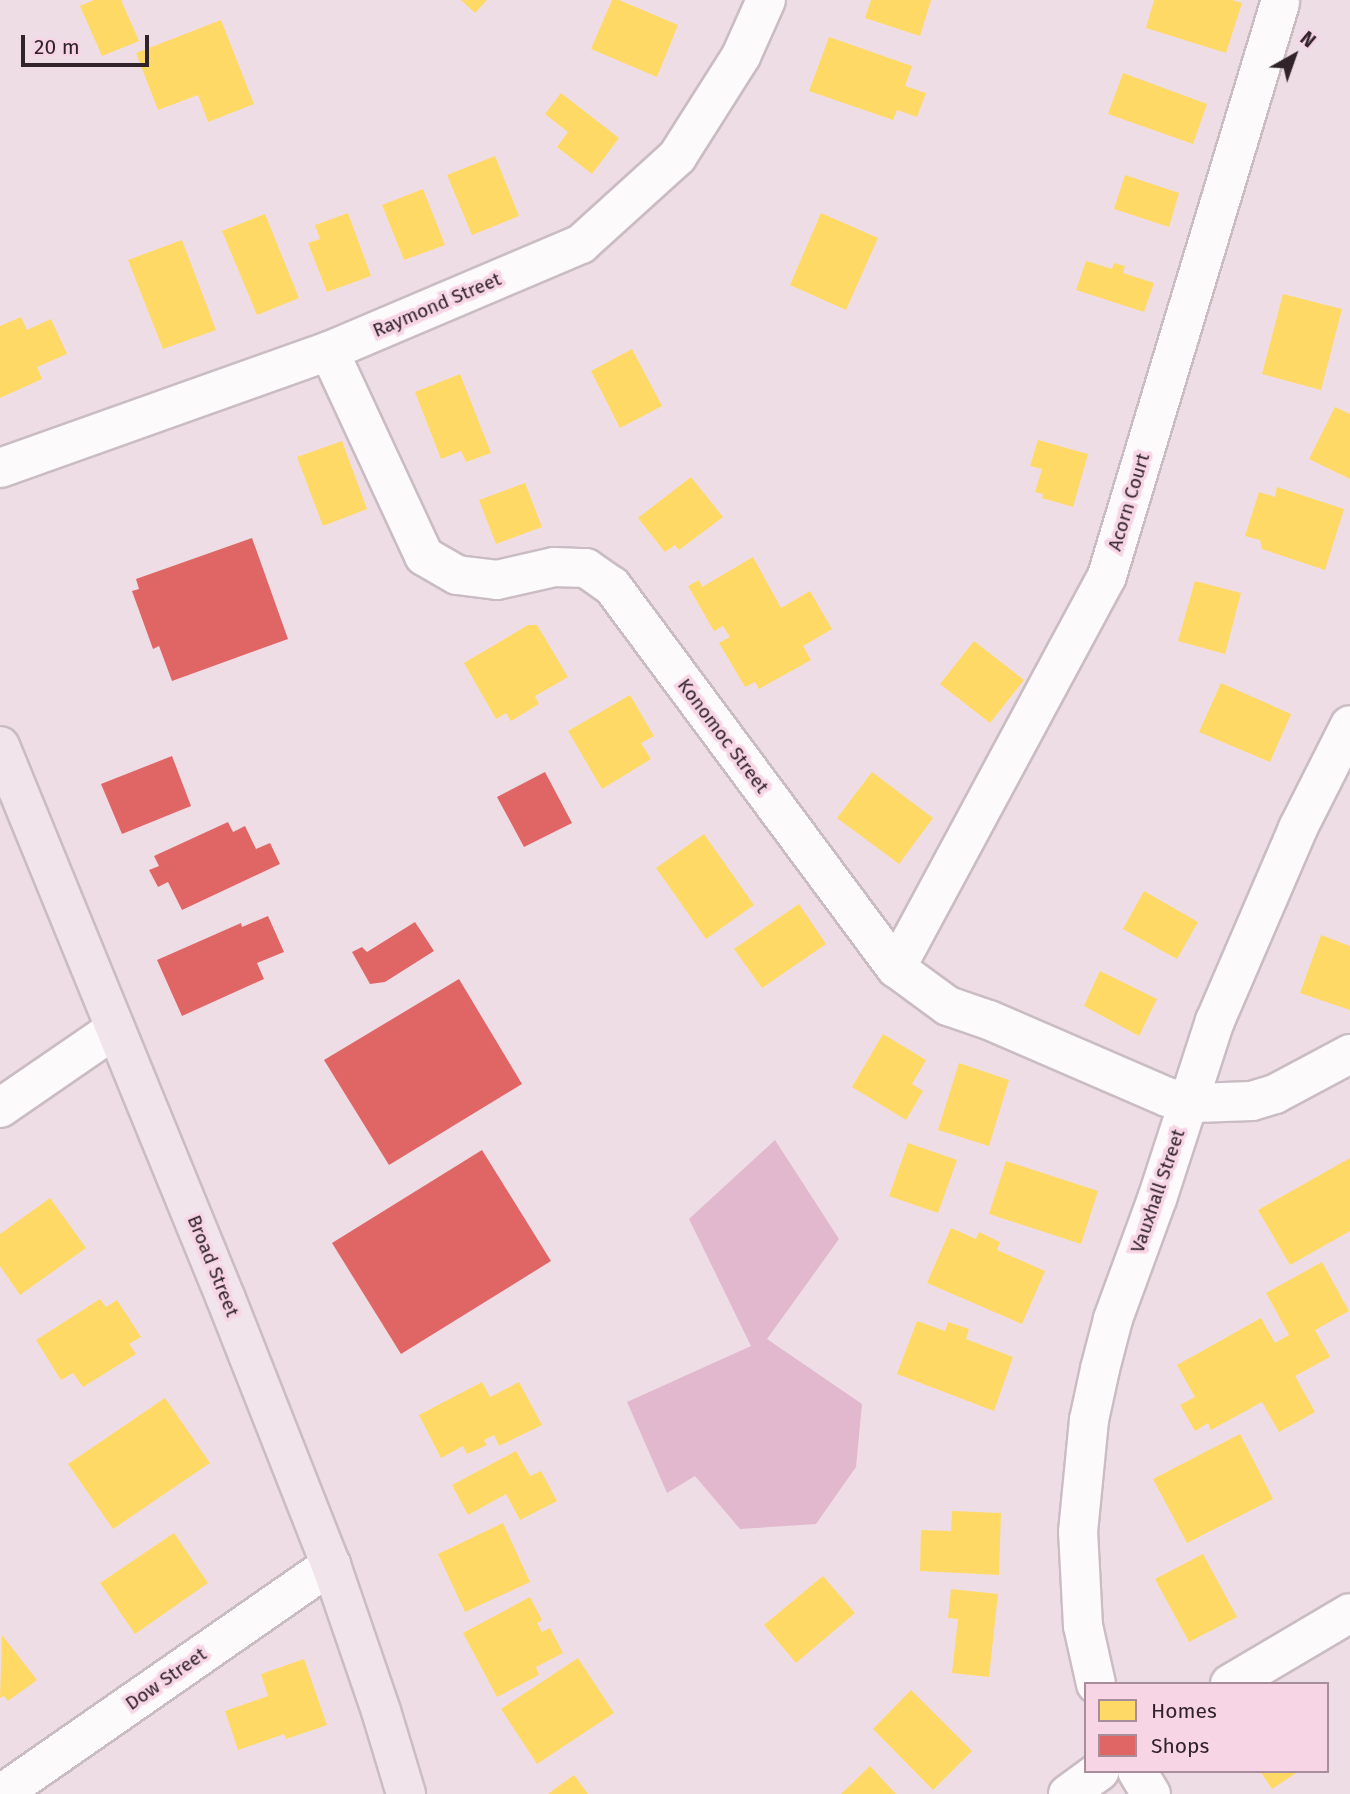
<!DOCTYPE html>
<html>
<head>
<meta charset="utf-8">
<style>
  body { margin:0 }
  #map { position:relative; width:1350px; height:1794px; overflow:hidden; background:#efdde6; font-family:"Fira Sans",sans-serif }
  div>[style] { position:absolute }
  [style*='--x'] { left:calc(var(--x)*1px); top:calc(var(--y)*1px); width:calc(var(--w)*1px); rotate:calc(var(--a)*1deg) }
  .green>* { inset:0; background:#e2b8ce }
  .homes>* { inset:0; background:#ffd966 }
  .shops>* { inset:0; background:#e06666 }
  .roads { filter:drop-shadow(2px 0 #cabcc3) drop-shadow(-2px 0 #cabcc3) drop-shadow(0 2px #cabcc3) drop-shadow(0 -2px #cabcc3) }
  .minor>* { height:38px; margin:-19px; padding:0 19px; transform-origin:19px; border-radius:19px; background:#fdfafb }
  .major>* { height:38px; margin:-19px; padding:0 19px; transform-origin:19px; border-radius:19px; background:#f1e5eb }
  span { translate:-50% -50%; white-space:nowrap; text-align:center; line-height:1.15; -webkit-text-stroke:7px #f7d5e5; paint-order:stroke }
  .street-label { font-size:19px; color:#302329 }
  .legend { position:absolute; left:1084px; top:1682px; width:245px; height:91px; box-sizing:border-box; background:#f7d5e5; border:2px solid #a78e9a; margin:0; padding:9px 12px; list-style:none; font-size:21px; color:#302329 }
  .legend li { display:flex; align-items:center; gap:14px; height:35px }
  .legend b { width:35px; border:2px solid #a78e9a }
  .north { position:absolute; left:1259px; top:21px; width:70px; height:70px; -webkit-text-stroke:5px #f7d5e5; paint-order:stroke; rotate:40deg; font-size:19px; font-weight:700; line-height:28px; text-align:center; color:#302329 }
  .north::after { content:''; display:block; margin:auto; width:24px; height:32px; background:#302329; clip-path:polygon(50% 0,100% 100%,50% 72%,0 100%) }
  .scale { position:absolute; left:21px; top:35px; width:128px; height:32px; box-sizing:border-box; border:4px solid #302329; border-top:0; padding-left:9px; font-size:21px; line-height:24px; white-space:nowrap; color:#302329; -webkit-text-stroke:5px #f7d5e5; paint-order:stroke }
</style>
</head>
<body>
<div id="map">
  <div class="green">
    <div style="clip-path:polygon(775px 1140px,839px 1239px,767px 1339px,862px 1404px,856px 1467px,816px 1524px,740px 1529px,695px 1476px,667px 1493px,627px 1402px,751px 1346px,689px 1219px)"></div>
  </div>
  <div class="homes">
    <div style="clip-path:polygon(94px 0,121px 0,139px 41px,102px 56px,80px 6px)"></div>
    <div style="clip-path:polygon(461px 0,487px 0,475px 13px)"></div>
    <div style="clip-path:polygon(612px 0,619px 0,678px 25px,657px 77px,591px 49px)"></div>
    <div style="clip-path:polygon(871px 0,931px 0,920px 36px,865px 18px)"></div>
    <div style="clip-path:polygon(1154px 0,1232px 0,1242px 3px,1226px 53px,1146px 28px)"></div>
    <div style="clip-path:polygon(221px 20px,254px 104px,208px 122px,198px 95px,158px 110px,136px 53px)"></div>
    <div style="clip-path:polygon(829px 37px,912px 66px,905px 86px,926px 93px,917px 117px,897px 110px,893px 120px,809px 91px)"></div>
    <div style="clip-path:polygon(1123px 73px,1207px 104px,1193px 144px,1108px 114px)"></div>
    <div style="clip-path:polygon(561px 93px,619px 138px,592px 174px,557px 147px,568px 132px,545px 114px)"></div>
    <div style="clip-path:polygon(495px 156px,519px 216px,472px 235px,447px 175px)"></div>
    <div style="clip-path:polygon(1125px 175px,1179px 193px,1169px 227px,1114px 209px)"></div>
    <div style="clip-path:polygon(423px 189px,445px 245px,404px 260px,382px 205px)"></div>
    <div style="clip-path:polygon(348px 213px,371px 276px,327px 292px,308px 243px,320px 239px,315px 225px)"></div>
    <div style="clip-path:polygon(821px 213px,878px 238px,846px 310px,790px 285px)"></div>
    <div style="clip-path:polygon(265px 214px,299px 298px,257px 315px,222px 231px)"></div>
    <div style="clip-path:polygon(182px 240px,216px 330px,163px 349px,128px 260px)"></div>
    <div style="clip-path:polygon(1086px 261px,1112px 269px,1114px 263px,1125px 266px,1123px 273px,1154px 283px,1144px 312px,1076px 290px)"></div>
    <div style="clip-path:polygon(1283px 294px,1342px 309px,1321px 390px,1262px 374px)"></div>
    <div style="clip-path:polygon(21px 317px,27px 330px,51px 319px,67px 354px,37px 367px,42px 379px,0 398px,0 326px)"></div>
    <div style="clip-path:polygon(632px 349px,662px 406px,620px 428px,591px 371px)"></div>
    <div style="clip-path:polygon(460px 374px,491px 453px,466px 462px,461px 451px,441px 459px,415px 392px)"></div>
    <div style="clip-path:polygon(1335px 407px,1350px 414px,1350px 479px,1309px 459px)"></div>
    <div style="clip-path:polygon(1038px 440px,1088px 454px,1073px 507px,1042px 498px,1043px 494px,1035px 492px,1042px 469px,1030px 466px)"></div>
    <div style="clip-path:polygon(342px 441px,367px 509px,323px 526px,297px 457px)"></div>
    <div style="clip-path:polygon(691px 477px,723px 517px,679px 550px,675px 545px,665px 552px,638px 518px)"></div>
    <div style="clip-path:polygon(525px 483px,542px 527px,496px 544px,479px 500px)"></div>
    <div style="clip-path:polygon(1277px 487px,1344px 509px,1325px 570px,1262px 549px,1260px 540px,1245px 536px,1259px 492px,1275px 497px)"></div>
    <div style="clip-path:polygon(753px 557px,781px 608px,810px 591px,832px 629px,803px 646px,811px 660px,759px 689px,755px 682px,745px 687px,719px 643px,730px 637px,723px 626px,714px 631px,688px 586px,699px 580px,702px 587px)"></div>
    <div style="clip-path:polygon(1195px 581px,1241px 593px,1225px 654px,1178px 641px)"></div>
    <div style="clip-path:polygon(528px 625px,537px 625px,568px 677px,535px 696px,539px 704px,511px 721px,506px 713px,496px 719px,464px 663px)"></div>
    <div style="clip-path:polygon(974px 641px,1024px 680px,990px 723px,940px 684px)"></div>
    <div style="clip-path:polygon(1221px 683px,1291px 714px,1270px 762px,1199px 732px)"></div>
    <div style="clip-path:polygon(630px 695px,654px 736px,641px 743px,651px 759px,602px 789px,568px 731px)"></div>
    <div style="clip-path:polygon(872px 772px,933px 818px,899px 864px,837px 818px)"></div>
    <div style="clip-path:polygon(704px 834px,754px 905px,706px 939px,656px 868px)"></div>
    <div style="clip-path:polygon(1144px 891px,1198px 922px,1177px 959px,1123px 929px)"></div>
    <div style="clip-path:polygon(799px 904px,826px 944px,762px 988px,734px 949px)"></div>
    <div style="clip-path:polygon(1321px 935px,1350px 946px,1350px 1010px,1300px 993px)"></div>
    <div style="clip-path:polygon(1100px 971px,1157px 999px,1139px 1036px,1084px 1006px)"></div>
    <div style="clip-path:polygon(883px 1034px,926px 1060px,912px 1084px,923px 1091px,906px 1120px,852px 1087px)"></div>
    <div style="clip-path:polygon(959px 1063px,1009px 1080px,989px 1146px,938px 1130px)"></div>
    <div style="clip-path:polygon(908px 1143px,957px 1160px,938px 1213px,889px 1196px)"></div>
    <div style="clip-path:polygon(1350px 1158px,1350px 1231px,1290px 1265px,1258px 1210px)"></div>
    <div style="clip-path:polygon(1006px 1161px,1098px 1191px,1081px 1244px,989px 1214px)"></div>
    <div style="clip-path:polygon(50px 1198px,86px 1248px,20px 1295px,0 1266px,0 1234px)"></div>
    <div style="clip-path:polygon(951px 1228px,976px 1239px,979px 1232px,1000px 1242px,997px 1250px,1045px 1271px,1022px 1324px,927px 1283px)"></div>
    <div style="clip-path:polygon(1322px 1262px,1349px 1311px,1315px 1330px,1330px 1357px,1295px 1376px,1315px 1412px,1279px 1432px,1262px 1402px,1211px 1430px,1208px 1423px,1195px 1431px,1180px 1405px,1195px 1397px,1177px 1365px,1261px 1318px,1275px 1343px,1289px 1335px,1266px 1293px)"></div>
    <div style="clip-path:polygon(100px 1299px,106px 1307px,117px 1300px,141px 1337px,129px 1344px,136px 1354px,83px 1387px,73px 1373px,61px 1380px,36px 1340px)"></div>
    <div style="clip-path:polygon(917px 1321px,945px 1331px,948px 1322px,969px 1329px,966px 1339px,1013px 1357px,994px 1411px,897px 1374px)"></div>
    <div style="clip-path:polygon(482px 1382px,490px 1397px,519px 1382px,542px 1425px,499px 1446px,494px 1435px,484px 1440px,487px 1445px,467px 1454px,463px 1446px,441px 1458px,419px 1415px)"></div>
    <div style="clip-path:polygon(165px 1398px,210px 1463px,113px 1529px,68px 1464px)"></div>
    <div style="clip-path:polygon(1240px 1434px,1273px 1499px,1187px 1543px,1153px 1479px)"></div>
    <div style="clip-path:polygon(516px 1451px,530px 1476px,541px 1471px,557px 1501px,520px 1520px,506px 1494px,468px 1515px,452px 1485px)"></div>
    <div style="clip-path:polygon(952px 1511px,1001px 1513px,999px 1575px,920px 1571px,921px 1530px,951px 1531px)"></div>
    <div style="clip-path:polygon(503px 1523px,530px 1582px,465px 1612px,438px 1554px)"></div>
    <div style="clip-path:polygon(174px 1533px,208px 1583px,135px 1634px,100px 1583px)"></div>
    <div style="clip-path:polygon(1203px 1554px,1237px 1617px,1189px 1642px,1155px 1579px)"></div>
    <div style="clip-path:polygon(823px 1576px,855px 1613px,796px 1663px,764px 1625px)"></div>
    <div style="clip-path:polygon(951px 1589px,998px 1594px,989px 1677px,952px 1673px,958px 1619px,948px 1618px)"></div>
    <div style="clip-path:polygon(530px 1597px,542px 1620px,537px 1623px,542px 1632px,550px 1628px,563px 1653px,536px 1667px,539px 1675px,497px 1697px,463px 1633px)"></div>
    <div style="clip-path:polygon(2px 1635px,37px 1680px,8px 1701px,4px 1696px,0 1698px)"></div>
    <div style="clip-path:polygon(578px 1658px,614px 1713px,537px 1764px,501px 1709px)"></div>
    <div style="clip-path:polygon(304px 1659px,327px 1725px,286px 1739px,284px 1734px,238px 1750px,225px 1711px,268px 1696px,261px 1674px)"></div>
    <div style="clip-path:polygon(911px 1690px,972px 1751px,933px 1790px,873px 1729px)"></div>
    <div style="clip-path:polygon(870px 1766px,896px 1794px,841px 1794px)"></div>
    <div style="clip-path:polygon(1260px 1771px,1299px 1771px,1272px 1789px)"></div>
    <div style="clip-path:polygon(574px 1775px,588px 1794px,548px 1794px)"></div>
  </div>
  <div class="shops">
    <div style="clip-path:polygon(252px 538px,288px 639px,172px 681px,159px 646px,153px 649px,132px 591px,139px 589px,136px 579px)"></div>
    <div style="clip-path:polygon(172px 756px,191px 806px,122px 834px,101px 784px)"></div>
    <div style="clip-path:polygon(545px 772px,572px 823px,524px 847px,497px 797px)"></div>
    <div style="clip-path:polygon(228px 822px,233px 832px,245px 826px,256px 849px,270px 843px,280px 864px,182px 910px,168px 882px,158px 887px,149px 870px,159px 866px,154px 856px)"></div>
    <div style="clip-path:polygon(268px 916px,284px 952px,257px 963px,264px 979px,182px 1016px,157px 960px,241px 923px,242px 927px)"></div>
    <div style="clip-path:polygon(415px 922px,434px 951px,385px 982px,370px 984px,352px 952px,362px 947px,367px 952px)"></div>
    <div style="clip-path:polygon(459px 979px,522px 1084px,389px 1165px,324px 1060px)"></div>
    <div style="clip-path:polygon(482px 1150px,551px 1261px,401px 1354px,332px 1243px)"></div>
  </div>
  <div class="roads">
    <div class="minor">
      <div style="--x:329;--y:351;--w:226;--a:65.1"></div>
      <div style="--x:424;--y:556;--w:38;--a:30"></div>
      <div style="--x:457;--y:575;--w:40;--a:7.1"></div>
      <div style="--x:497;--y:580;--w:58;--a:-12.8"></div>
      <div style="--x:554;--y:567;--w:32;--a:2"></div>
      <div style="--x:586;--y:568;--w:32;--a:35"></div>
      <div style="--x:612;--y:586;--w:476;--a:53.4"></div>
      <div style="--x:896;--y:968;--w:64;--a:36.2"></div>
      <div style="--x:948;--y:1006;--w:43;--a:18.9"></div>
      <div style="--x:989;--y:1020;--w:194;--a:23.4"></div>
      <div style="--x:1167;--y:1097;--w:30;--a:12"></div>
      <div style="--x:1196;--y:1103;--w:56;--a:-2"></div>
      <div style="--x:1252;--y:1101;--w:24;--a:-17"></div>
      <div style="--x:1275;--y:1094;--w:85;--a:-28.1"></div>
      <div style="--x:0;--y:468;--w:349;--a:-19.6"></div>
      <div style="--x:329;--y:351;--w:274;--a:-23"></div>
      <div style="--x:581;--y:244;--w:130;--a:-42.2"></div>
      <div style="--x:677;--y:157;--w:120;--a:-57.6"></div>
      <div style="--x:741;--y:56;--w:61;--a:-65.9"></div>
      <div style="--x:896;--y:968;--w:445;--a:-61.7"></div>
      <div style="--x:1107;--y:576;--w:599;--a:-73.2"></div>
      <div style="--x:0;--y:1108;--w:140;--a:-34.5"></div>
      <div style="--x:1096;--y:1684;--w:59;--a:-102.6"></div>
      <div style="--x:1083;--y:1626;--w:94;--a:-93"></div>
      <div style="--x:1078;--y:1532;--w:113;--a:-84.4"></div>
      <div style="--x:1089;--y:1420;--w:52;--a:-77.8"></div>
      <div style="--x:1100;--y:1369;--w:52;--a:-75.4"></div>
      <div style="--x:1113;--y:1319;--w:128;--a:-69.9"></div>
      <div style="--x:1157;--y:1199;--w:187;--a:-72"></div>
      <div style="--x:1215;--y:1021;--w:210;--a:-66.7"></div>
      <div style="--x:1298;--y:828;--w:115;--a:-63.2"></div>
      <div style="--x:1230;--y:1684;--w:139;--a:-30.6"></div>
      <div style="--x:1137;--y:1771;--w:27;--a:59"></div>
      <div style="--x:1;--y:1794;--w:402;--a:-34.8"></div>
      <div style="--x:1068;--y:1794;--w:39;--a:-36"></div>
    </div>
    <div class="major">
      <div style="--x:0;--y:746;--w:597;--a:67.77"></div>
      <div style="--x:226;--y:1299;--w:286;--a:68.5"></div>
      <div style="--x:331;--y:1565;--w:154;--a:71.1"></div>
      <div style="--x:381;--y:1711;--w:87;--a:73.2"></div>
    </div>
  </div>
  <div class="street-label">
    <span style="left:437px;top:305px;rotate:-23deg">Raymond Street</span>
    <span style="left:1129px;top:502px;rotate:-73deg">Acorn Court</span>
    <span style="left:723px;top:736px;rotate:53deg">Konomoc Street</span>
    <span style="left:1158px;top:1191px;rotate:-71deg">Vauxhall Street</span>
    <span style="left:213px;top:1266px;rotate:68deg">Broad Street</span>
    <span style="left:166px;top:1679px;rotate:-35deg">Dow Street</span>
  </div>
  <ul class="legend">
  <li><b style="height:19px;background:#ffd966"></b>Homes</li>
  <li><b style="height:19px;background:#e06666"></b>Shops</li>
  </ul>
  <div class="north">N</div>
  <div class="scale">20 m</div>
</div>
</body>
</html>
